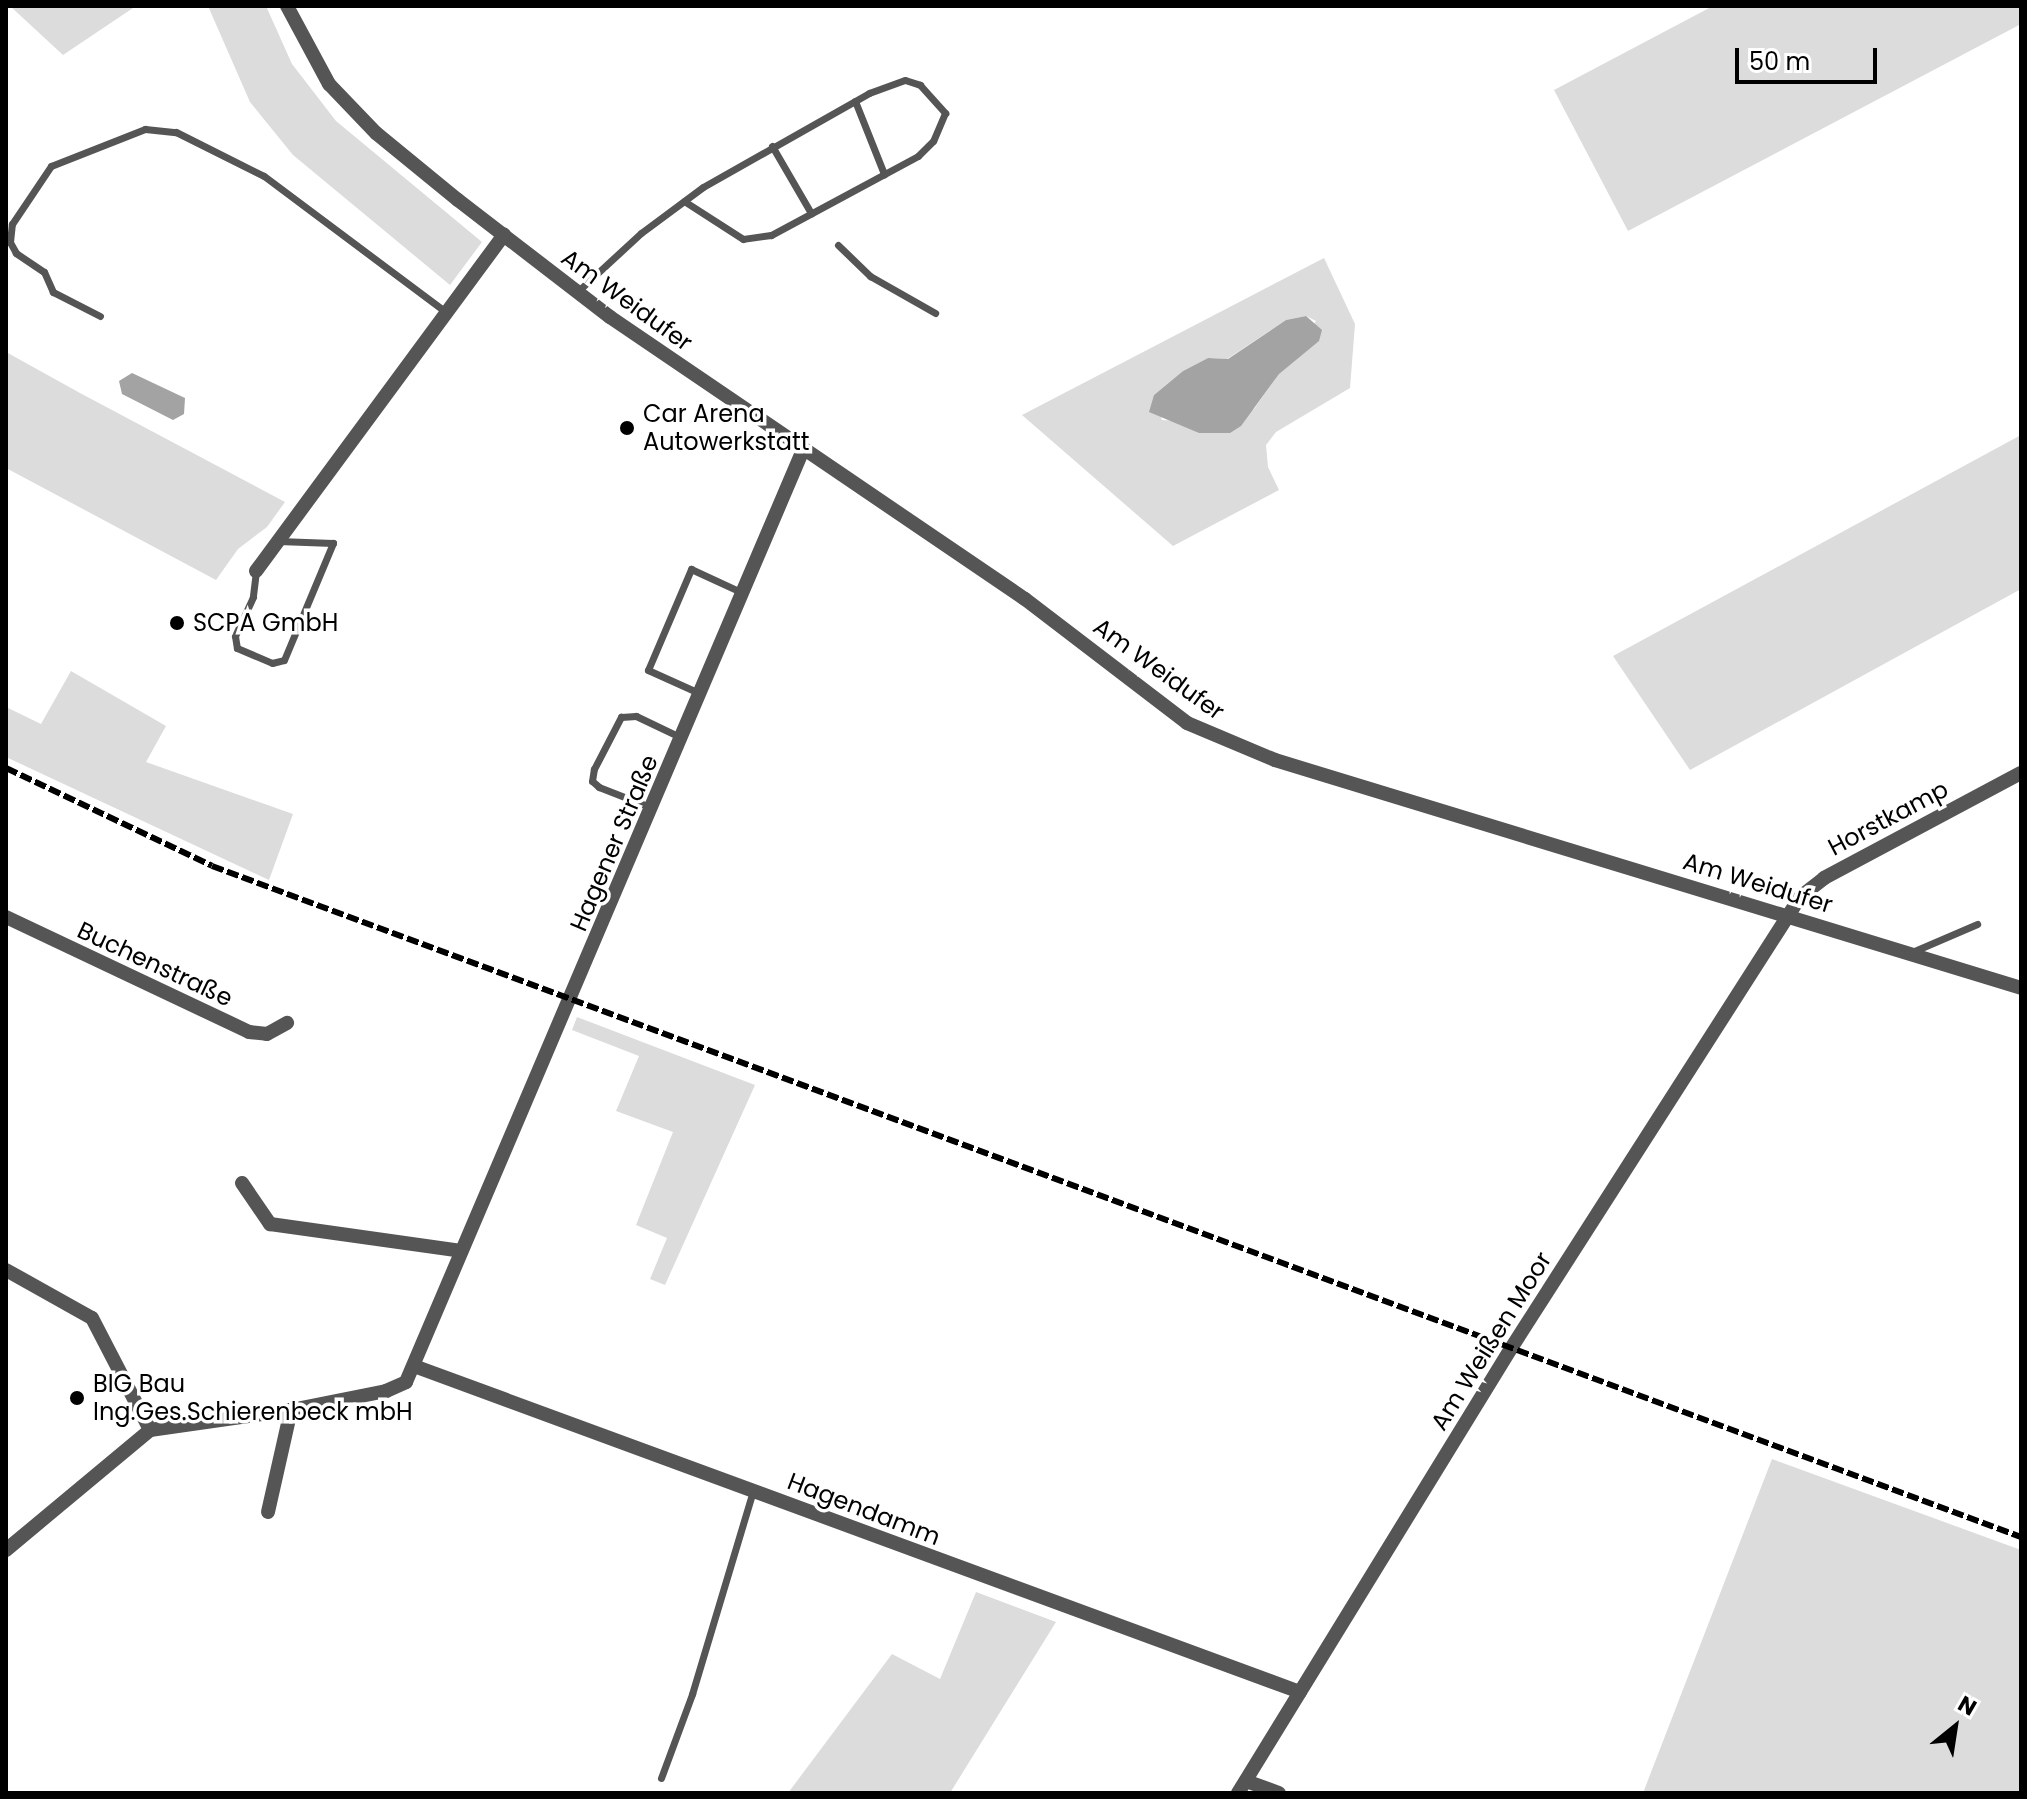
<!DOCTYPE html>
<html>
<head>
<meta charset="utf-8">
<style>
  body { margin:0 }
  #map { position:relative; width:2027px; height:1799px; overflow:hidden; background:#fff; font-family:Poppins,sans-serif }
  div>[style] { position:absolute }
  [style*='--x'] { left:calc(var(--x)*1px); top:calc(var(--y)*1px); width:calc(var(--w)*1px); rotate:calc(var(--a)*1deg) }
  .green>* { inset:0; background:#dcdcdc }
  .water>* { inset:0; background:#a3a3a3 }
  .lane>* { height:7px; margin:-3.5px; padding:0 3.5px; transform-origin:3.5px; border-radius:3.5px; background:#555 }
  .street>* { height:14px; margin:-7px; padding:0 7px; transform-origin:7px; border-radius:7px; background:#555 }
  .rail>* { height:6px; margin-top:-3px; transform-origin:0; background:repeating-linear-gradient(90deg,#000 0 12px,transparent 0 16px) }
  .dots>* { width:22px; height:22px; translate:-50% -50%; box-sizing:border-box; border:4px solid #fff; border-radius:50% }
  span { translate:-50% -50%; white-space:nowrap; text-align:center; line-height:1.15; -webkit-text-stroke:7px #fff; paint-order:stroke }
  .street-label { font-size:24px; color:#000 }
  .poi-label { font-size:24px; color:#000 }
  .left { translate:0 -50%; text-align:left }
  .frame { position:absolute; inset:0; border:8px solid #000; pointer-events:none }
  .north { position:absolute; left:1915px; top:1687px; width:80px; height:80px; -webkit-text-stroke:6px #fff; paint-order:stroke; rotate:30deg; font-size:22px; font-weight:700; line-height:32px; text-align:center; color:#000 }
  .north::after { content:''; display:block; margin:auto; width:28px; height:36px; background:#000; clip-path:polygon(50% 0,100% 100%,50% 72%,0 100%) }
  .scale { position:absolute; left:1735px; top:48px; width:142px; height:36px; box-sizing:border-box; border:4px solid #000; border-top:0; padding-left:10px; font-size:24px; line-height:28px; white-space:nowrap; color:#000; -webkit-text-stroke:6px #fff; paint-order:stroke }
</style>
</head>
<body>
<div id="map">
  <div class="green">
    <div style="clip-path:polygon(10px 6px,136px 6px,63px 55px)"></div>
    <div style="clip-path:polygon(208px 6px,266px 6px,292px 64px,336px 121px,482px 242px,450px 285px,293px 155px,250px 102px)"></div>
    <div style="clip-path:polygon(1713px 6px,2021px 6px,2021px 24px,1628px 231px,1554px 90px)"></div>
    <div style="clip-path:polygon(evenodd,1324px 258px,1355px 324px,1350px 388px,1276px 432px,1266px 445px,1268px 467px,1279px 490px,1173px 546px,1022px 415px,1324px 258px,1306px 316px,1316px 321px,1254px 409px,1199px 433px,1180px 421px,1162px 420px,1154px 395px,1183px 371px,1208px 358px,1227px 359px,1286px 320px,1306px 316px)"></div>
    <div style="clip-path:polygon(6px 352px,80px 393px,285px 502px,267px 527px,238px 549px,216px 580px,6px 468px)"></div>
    <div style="clip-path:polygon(2021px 435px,2021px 589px,1690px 770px,1613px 656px)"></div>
    <div style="clip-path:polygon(71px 671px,166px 726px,146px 762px,293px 814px,269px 880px,6px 757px,6px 707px,41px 724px)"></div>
    <div style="clip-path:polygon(577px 1017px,755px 1085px,665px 1285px,650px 1279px,667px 1238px,636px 1225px,673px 1132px,616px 1111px,639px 1056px,572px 1030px)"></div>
    <div style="clip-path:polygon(1772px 1459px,2021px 1550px,2021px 1793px,1643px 1793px)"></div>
    <div style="clip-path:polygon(976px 1592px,1056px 1622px,950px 1793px,788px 1793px,892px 1654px,940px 1679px)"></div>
  </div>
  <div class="water">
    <div style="clip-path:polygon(1306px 316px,1322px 330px,1319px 341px,1279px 374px,1241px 426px,1230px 433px,1199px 433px,1149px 412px,1154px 395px,1183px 371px,1208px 358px,1228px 359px,1286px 320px)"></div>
    <div style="clip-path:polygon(132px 373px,185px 398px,184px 414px,173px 420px,122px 394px,119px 381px)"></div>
  </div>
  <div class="lane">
    <div style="--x:855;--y:101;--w:79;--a:68.3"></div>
    <div style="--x:772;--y:146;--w:78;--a:59.8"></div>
    <div style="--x:838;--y:245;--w:45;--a:44.1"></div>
    <div style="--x:870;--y:276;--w:75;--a:29.6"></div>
    <div style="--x:577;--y:292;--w:87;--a:-42.7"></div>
    <div style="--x:641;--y:233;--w:77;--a:-36.6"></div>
    <div style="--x:703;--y:187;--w:191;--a:-29.5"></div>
    <div style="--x:869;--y:93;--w:38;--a:-20"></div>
    <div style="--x:905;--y:80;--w:16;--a:18"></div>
    <div style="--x:920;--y:85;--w:38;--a:48"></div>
    <div style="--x:945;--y:113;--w:30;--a:113"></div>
    <div style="--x:933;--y:141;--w:21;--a:135"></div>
    <div style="--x:918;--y:156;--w:167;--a:151.7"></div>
    <div style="--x:771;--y:235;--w:28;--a:172"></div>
    <div style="--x:743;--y:239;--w:70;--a:-147.2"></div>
    <div style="--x:100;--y:316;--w:53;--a:-152.9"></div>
    <div style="--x:53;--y:292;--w:22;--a:-114"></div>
    <div style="--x:44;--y:272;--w:34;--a:-146"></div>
    <div style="--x:16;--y:253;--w:13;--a:-119"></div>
    <div style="--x:10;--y:242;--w:18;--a:-84"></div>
    <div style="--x:12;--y:224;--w:70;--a:-56.1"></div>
    <div style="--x:51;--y:166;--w:101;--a:-21.5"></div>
    <div style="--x:145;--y:129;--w:31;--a:6"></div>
    <div style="--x:176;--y:132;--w:98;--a:26.6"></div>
    <div style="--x:264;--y:176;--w:229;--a:36.8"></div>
    <div style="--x:256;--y:571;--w:26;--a:97"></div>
    <div style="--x:253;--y:597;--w:43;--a:114.8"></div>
    <div style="--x:235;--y:636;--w:12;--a:81"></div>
    <div style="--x:237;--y:648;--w:38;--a:23"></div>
    <div style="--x:272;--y:663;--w:12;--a:-14"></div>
    <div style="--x:284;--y:660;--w:127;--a:-67.3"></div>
    <div style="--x:333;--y:543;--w:55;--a:-177.9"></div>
    <div style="--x:699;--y:693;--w:56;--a:-155.7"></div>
    <div style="--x:648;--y:670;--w:110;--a:-66.9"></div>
    <div style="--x:691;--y:569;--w:57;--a:24.8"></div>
    <div style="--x:650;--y:807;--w:55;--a:-158.6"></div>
    <div style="--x:599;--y:787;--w:9;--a:-139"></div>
    <div style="--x:592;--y:781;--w:12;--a:-81"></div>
    <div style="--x:594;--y:769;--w:59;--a:-62.6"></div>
    <div style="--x:621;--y:717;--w:15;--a:-4"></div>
    <div style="--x:636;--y:716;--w:49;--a:25.5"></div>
    <div style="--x:1912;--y:952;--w:71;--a:-23.3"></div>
    <div style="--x:661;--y:1778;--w:90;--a:-69.7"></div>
    <div style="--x:692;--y:1694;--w:212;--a:-73.3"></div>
  </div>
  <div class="street">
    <div style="--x:287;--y:6;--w:89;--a:61.7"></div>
    <div style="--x:329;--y:84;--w:68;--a:46.2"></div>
    <div style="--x:376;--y:133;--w:106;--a:39.3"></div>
    <div style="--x:458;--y:200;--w:192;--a:37.6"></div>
    <div style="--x:610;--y:317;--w:502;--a:34.2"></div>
    <div style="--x:1025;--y:599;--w:204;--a:37.4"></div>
    <div style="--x:1187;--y:723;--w:95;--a:22.8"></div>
    <div style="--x:1275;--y:760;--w:780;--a:16.99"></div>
    <div style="--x:256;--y:571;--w:418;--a:-53.6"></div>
    <div style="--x:6;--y:917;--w:269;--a:25.3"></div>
    <div style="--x:249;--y:1032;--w:18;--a:6"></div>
    <div style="--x:267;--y:1034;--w:23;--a:-29"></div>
    <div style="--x:242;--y:1183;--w:50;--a:55.7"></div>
    <div style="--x:270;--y:1224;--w:193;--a:8"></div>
    <div style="--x:6;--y:1270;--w:98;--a:29.2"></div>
    <div style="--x:92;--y:1318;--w:126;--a:62.6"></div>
    <div style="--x:414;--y:1366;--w:944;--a:20.2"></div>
    <div style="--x:268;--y:1512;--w:105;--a:-77.3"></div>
    <div style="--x:6;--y:1550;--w:187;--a:-39.8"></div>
    <div style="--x:150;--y:1430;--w:142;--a:-8.1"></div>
    <div style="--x:291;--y:1410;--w:97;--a:-11.3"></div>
    <div style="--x:386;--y:1391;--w:22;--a:-24"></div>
    <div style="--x:406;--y:1382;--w:1013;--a:-66.93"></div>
    <div style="--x:1246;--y:1781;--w:35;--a:20"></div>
    <div style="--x:1238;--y:1793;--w:520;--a:-58.45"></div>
    <div style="--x:1510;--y:1350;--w:538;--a:-57.37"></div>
    <div style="--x:1800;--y:897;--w:31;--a:-38"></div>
    <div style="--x:1824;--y:878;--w:223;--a:-28.1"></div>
  </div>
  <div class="rail">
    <div style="--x:6;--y:768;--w:228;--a:25.4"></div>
    <div style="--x:212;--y:866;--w:1929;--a:20.35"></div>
  </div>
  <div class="dots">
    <div style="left:627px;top:428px;background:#000"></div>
    <div style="left:177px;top:623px;background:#000"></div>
    <div style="left:77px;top:1398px;background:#000"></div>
  </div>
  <div class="street-label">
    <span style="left:627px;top:300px;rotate:36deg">Am Weidufer</span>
    <span style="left:1159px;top:669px;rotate:36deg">Am Weidufer</span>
    <span style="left:1888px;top:818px;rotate:-28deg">Horstkamp</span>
    <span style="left:614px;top:843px;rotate:-67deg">Hagener Straße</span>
    <span style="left:1758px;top:883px;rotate:17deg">Am Weidufer</span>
    <span style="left:155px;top:964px;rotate:25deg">Buchenstraße</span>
    <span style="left:1491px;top:1341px;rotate:-58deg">Am Weißen Moor</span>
    <span style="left:864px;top:1509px;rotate:21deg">Hagendamm</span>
  </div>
  <div class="poi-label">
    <span class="left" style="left:643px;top:428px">Car Arena<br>Autowerkstatt</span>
    <span class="left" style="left:193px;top:623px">SCPA GmbH</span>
    <span class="left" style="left:93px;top:1398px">BIG Bau<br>Ing.Ges.Schierenbeck mbH</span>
  </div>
  <div class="frame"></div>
  <div class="north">N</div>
  <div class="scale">50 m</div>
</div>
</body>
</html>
